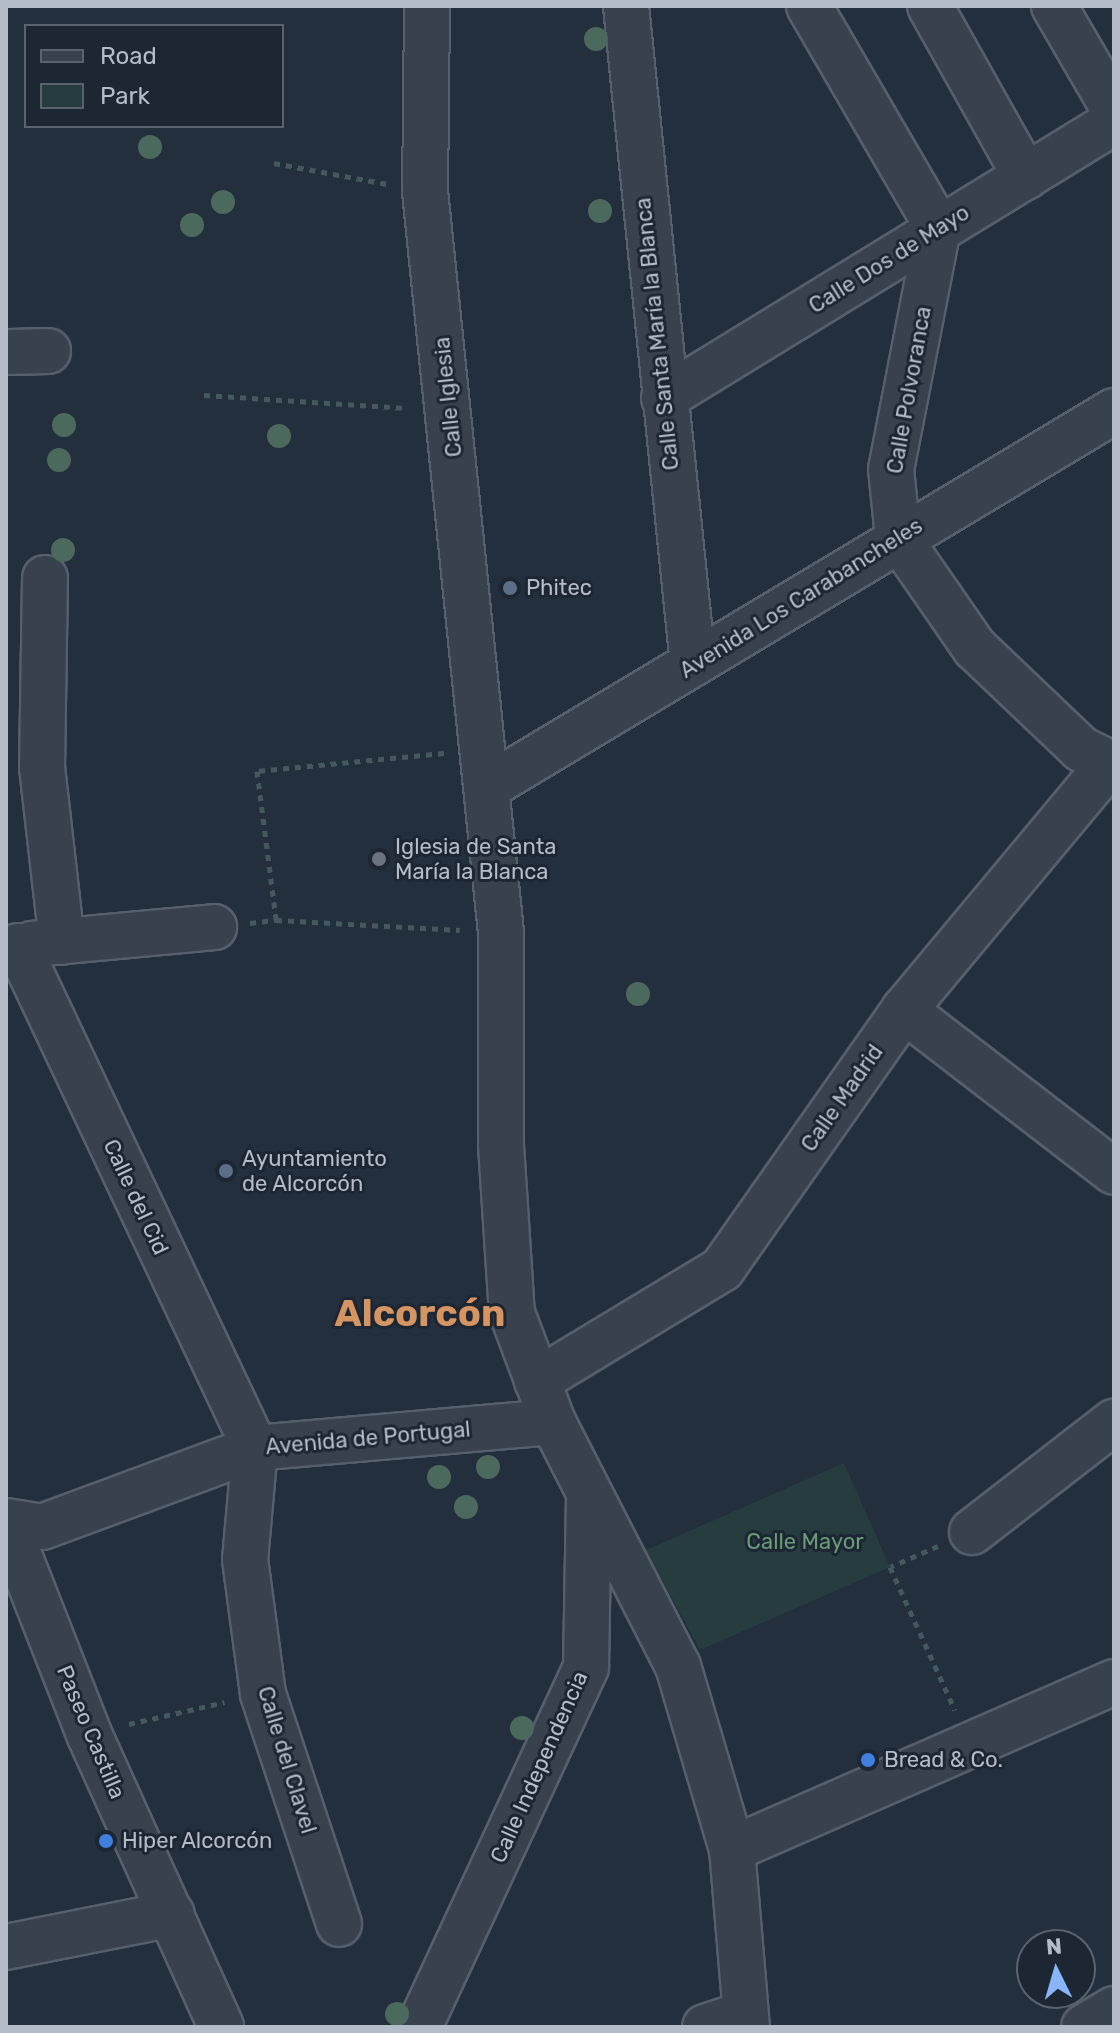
<!DOCTYPE html>
<html>
<head>
<meta charset="utf-8">
<style>
  body { margin:0 }
  #map { position:relative; width:1120px; height:2033px; overflow:hidden; background:#242f3e; font-family:Rubik,sans-serif }
  div>[style] { position:absolute }
  [style*='--x'] { left:calc(var(--x)*1px); top:calc(var(--y)*1px); width:calc(var(--w)*1px); rotate:calc(var(--a)*1deg) }
  .green>* { inset:0; background:#263c3f }
  .path>* { height:5px; margin-top:-2.5px; transform-origin:0; background:repeating-linear-gradient(90deg,#44595c 0 6px,transparent 0 12px) }
  .roads { filter:drop-shadow(2px 0 #565f6c) drop-shadow(-2px 0 #565f6c) drop-shadow(0 2px #565f6c) drop-shadow(0 -2px #565f6c) }
  .minor>* { height:44px; margin:-22px; padding:0 22px; transform-origin:22px; border-radius:22px; background:#38414e }
  .trees>* { width:24px; height:24px; margin:-12px; border-radius:50%; background:#4b6a5d }
  .dots>* { width:22px; height:22px; translate:-50% -50%; box-sizing:border-box; border:4px solid #1d2633; border-radius:50% }
  span { translate:-50% -50%; white-space:nowrap; text-align:center; line-height:1.15; -webkit-text-stroke:6px #1d2633; paint-order:stroke }
  .street-label { font-size:22px; color:#b4bcc9 }
  .poi-label { font-size:22px; color:#b4bcc9 }
  .left { translate:0 -50%; text-align:left }
  .park-label { font-size:22px; color:#6b9a76 }
  .town-label { font-size:38px; color:#d59563; font-weight:700 }
  .frame { position:absolute; inset:0; border:8px solid #b4bcc9; pointer-events:none }
  .legend { position:absolute; left:24px; top:24px; width:260px; height:104px; box-sizing:border-box; background:#1d2633; border:2px solid #59626f; margin:0; padding:10px 14px; list-style:none; font-size:24px; color:#b4bcc9 }
  .legend li { display:flex; align-items:center; gap:16px; height:40px }
  .legend b { width:40px; border:2px solid #59626f }
  .north { position:absolute; left:1016px; top:1929px; width:80px; height:80px; box-sizing:border-box; background:#1d2633; border:2px solid #59626f; border-radius:50%; rotate:355deg; font-size:22px; font-weight:700; line-height:32px; text-align:center; color:#b4bcc9 }
  .north::after { content:''; display:block; margin:auto; width:28px; height:36px; background:#8ab4f8; clip-path:polygon(50% 0,100% 100%,50% 72%,0 100%) }
</style>
</head>
<body>
<div id="map">
  <div class="green">
    <div style="clip-path:polygon(844px 1463px,890px 1567px,700px 1650px,646px 1550px)"></div>
  </div>
  <div class="path">
    <div style="--x:274;--y:163;--w:115;--a:10.5"></div>
    <div style="--x:204;--y:395;--w:202;--a:3.7"></div>
    <div style="--x:444;--y:753;--w:188;--a:174.5"></div>
    <div style="--x:257;--y:771;--w:150;--a:82.7"></div>
    <div style="--x:276;--y:920;--w:184;--a:3.1"></div>
    <div style="--x:250;--y:923;--w:26;--a:-7"></div>
    <div style="--x:938;--y:1546;--w:52;--a:156.4"></div>
    <div style="--x:890;--y:1567;--w:157;--a:65.6"></div>
    <div style="--x:129;--y:1724;--w:98;--a:-12.9"></div>
  </div>
  <div class="roads">
    <div class="minor">
      <div style="--x:427;--y:6;--w:185;--a:90.6"></div>
      <div style="--x:425;--y:191;--w:746;--a:84.15"></div>
      <div style="--x:501;--y:933;--w:212;--a:90"></div>
      <div style="--x:501;--y:1145;--w:168;--a:86.3"></div>
      <div style="--x:512;--y:1313;--w:116;--a:69.4"></div>
      <div style="--x:553;--y:1422;--w:274;--a:62.9"></div>
      <div style="--x:678;--y:1666;--w:191;--a:73.6"></div>
      <div style="--x:732;--y:1849;--w:179;--a:85.2"></div>
      <div style="--x:626;--y:6;--w:661;--a:84.19"></div>
      <div style="--x:809;--y:6;--w:257;--a:59.8"></div>
      <div style="--x:938;--y:228;--w:246;--a:101"></div>
      <div style="--x:891;--y:469;--w:68;--a:84.1"></div>
      <div style="--x:898;--y:537;--w:135;--a:55.3"></div>
      <div style="--x:975;--y:648;--w:146;--a:43.6"></div>
      <div style="--x:1081;--y:749;--w:37;--a:26"></div>
      <div style="--x:930;--y:6;--w:196;--a:60.7"></div>
      <div style="--x:1054;--y:6;--w:119;--a:59.8"></div>
      <div style="--x:6;--y:352;--w:42;--a:-1.4"></div>
      <div style="--x:664;--y:398;--w:528;--a:-31.52"></div>
      <div style="--x:45;--y:578;--w:189;--a:90.9"></div>
      <div style="--x:42;--y:767;--w:176;--a:83.5"></div>
      <div style="--x:489;--y:786;--w:729;--a:-30.96"></div>
      <div style="--x:32;--y:944;--w:183;--a:-5.3"></div>
      <div style="--x:18;--y:946;--w:555;--a:64.73"></div>
      <div style="--x:904;--y:1010;--w:265;--a:37.6"></div>
      <div style="--x:537;--y:1381;--w:216;--a:-31.2"></div>
      <div style="--x:722;--y:1269;--w:317;--a:-54.9"></div>
      <div style="--x:904;--y:1010;--w:317;--a:-50.2"></div>
      <div style="--x:255;--y:1448;--w:111;--a:95.1"></div>
      <div style="--x:245;--y:1559;--w:136;--a:82.4"></div>
      <div style="--x:263;--y:1694;--w:242;--a:71.7"></div>
      <div style="--x:6;--y:1521;--w:36;--a:9"></div>
      <div style="--x:42;--y:1527;--w:227;--a:-20.3"></div>
      <div style="--x:255;--y:1448;--w:299;--a:-5"></div>
      <div style="--x:6;--y:1522;--w:228;--a:68.6"></div>
      <div style="--x:89;--y:1734;--w:321;--a:65.7"></div>
      <div style="--x:972;--y:1532;--w:180;--a:-37.8"></div>
      <div style="--x:732;--y:1849;--w:417;--a:-23.6"></div>
      <div style="--x:6;--y:1947;--w:169;--a:-11.2"></div>
      <div style="--x:419;--y:2027;--w:397;--a:-65.1"></div>
      <div style="--x:586;--y:1667;--w:169;--a:-89"></div>
      <div style="--x:705;--y:2027;--w:42;--a:-18"></div>
      <div style="--x:1084;--y:2027;--w:35;--a:-31"></div>
    </div>
  </div>
  <div class="trees">
    <div style="left:596px;top:39px"></div>
    <div style="left:150px;top:147px"></div>
    <div style="left:223px;top:202px"></div>
    <div style="left:600px;top:211px"></div>
    <div style="left:192px;top:225px"></div>
    <div style="left:64px;top:425px"></div>
    <div style="left:279px;top:436px"></div>
    <div style="left:59px;top:460px"></div>
    <div style="left:63px;top:550px"></div>
    <div style="left:638px;top:994px"></div>
    <div style="left:488px;top:1467px"></div>
    <div style="left:439px;top:1477px"></div>
    <div style="left:466px;top:1507px"></div>
    <div style="left:522px;top:1728px"></div>
    <div style="left:397px;top:2014px"></div>
  </div>
  <div class="dots">
    <div style="left:510px;top:588px;background:#5c6f8a"></div>
    <div style="left:379px;top:859px;background:#6b7280"></div>
    <div style="left:226px;top:1171px;background:#5c6f8a"></div>
    <div style="left:868px;top:1760px;background:#3f7fe0"></div>
    <div style="left:106px;top:1841px;background:#3f7fe0"></div>
  </div>
  <div class="street-label">
    <span style="left:889px;top:259px;rotate:-32deg">Calle Dos de Mayo</span>
    <span style="left:657px;top:334px;rotate:-96deg">Calle Santa María la Blanca</span>
    <span style="left:909px;top:390px;rotate:-80deg">Calle Polvoranca</span>
    <span style="left:448px;top:397px;rotate:-96deg">Calle Iglesia</span>
    <span style="left:801px;top:598px;rotate:-32deg">Avenida Los Carabancheles</span>
    <span style="left:842px;top:1098px;rotate:-55deg">Calle Madrid</span>
    <span style="left:136px;top:1197px;rotate:65deg">Calle del Cid</span>
    <span style="left:368px;top:1438px;rotate:-5deg">Avenida de Portugal</span>
    <span style="left:91px;top:1732px;rotate:67deg">Paseo Castilla</span>
    <span style="left:287px;top:1760px;rotate:73deg">Calle del Clavel</span>
    <span style="left:539px;top:1767px;rotate:-66deg">Calle Independencia</span>
  </div>
  <div class="poi-label">
    <span class="left" style="left:526px;top:588px">Phitec</span>
    <span class="left" style="left:395px;top:859px">Iglesia de Santa<br>María la Blanca</span>
    <span class="left" style="left:242px;top:1171px">Ayuntamiento<br>de Alcorcón</span>
    <span class="left" style="left:884px;top:1760px">Bread &amp; Co.</span>
    <span class="left" style="left:122px;top:1841px">Hiper Alcorcón</span>
  </div>
  <div class="park-label">
    <span style="left:805px;top:1542px">Calle Mayor</span>
  </div>
  <div class="town-label">
    <span style="left:420px;top:1314px">Alcorcón</span>
  </div>
  <div class="frame"></div>
  <ul class="legend">
  <li><b style="height:10px;background:#38414e"></b>Road</li>
  <li><b style="height:22px;background:#263c3f"></b>Park</li>
  </ul>
  <div class="north">N</div>
</div>
</body>
</html>
